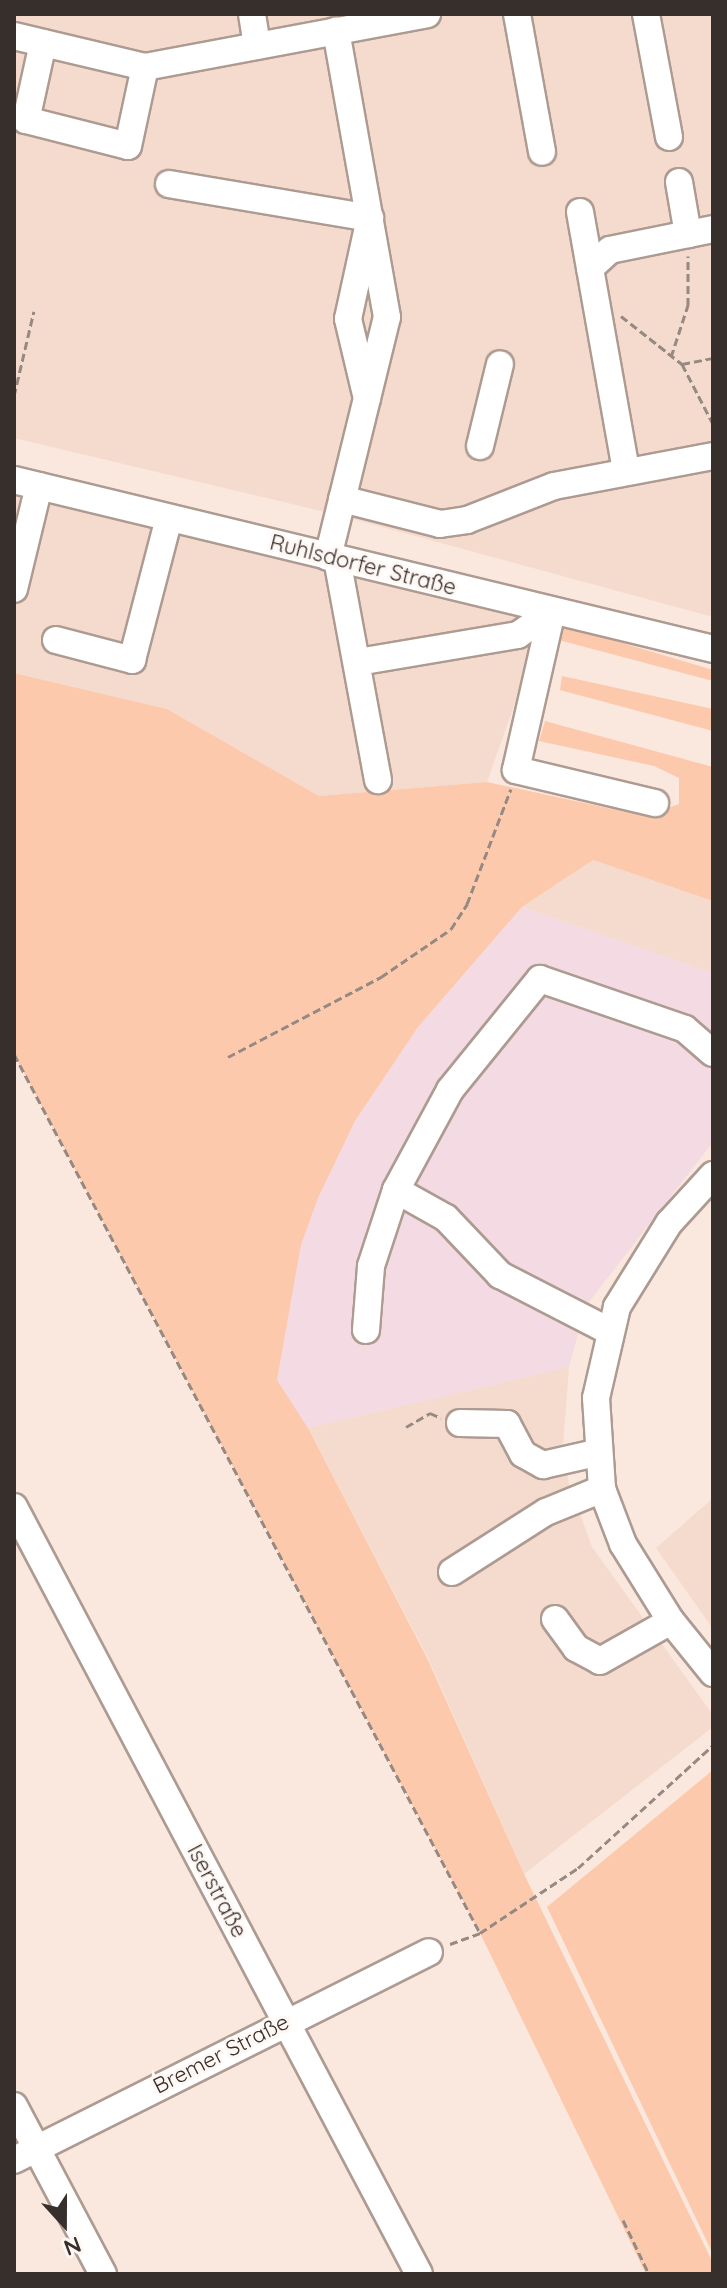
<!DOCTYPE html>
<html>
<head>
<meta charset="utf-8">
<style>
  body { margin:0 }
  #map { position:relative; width:727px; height:2288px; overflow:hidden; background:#fae7dd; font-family:Quicksand,sans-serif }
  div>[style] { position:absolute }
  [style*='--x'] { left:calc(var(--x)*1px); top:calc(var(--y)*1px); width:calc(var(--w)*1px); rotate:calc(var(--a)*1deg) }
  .built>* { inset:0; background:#f5dbcd }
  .industrial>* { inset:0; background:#f3dae3 }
  .green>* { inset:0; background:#fcc9ac }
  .path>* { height:3px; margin-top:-1.5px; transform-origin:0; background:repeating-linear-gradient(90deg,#968982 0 8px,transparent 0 12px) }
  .roads { filter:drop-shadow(2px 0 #ad9b92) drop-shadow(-2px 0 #ad9b92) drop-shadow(0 2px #ad9b92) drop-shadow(0 -2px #ad9b92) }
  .minor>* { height:26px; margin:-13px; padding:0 13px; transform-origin:13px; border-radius:13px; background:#fff }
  span { translate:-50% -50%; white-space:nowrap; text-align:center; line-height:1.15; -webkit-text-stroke:6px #fef7f3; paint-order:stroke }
  .street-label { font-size:22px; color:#362f2b }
  .frame { position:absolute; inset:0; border:16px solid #362f2b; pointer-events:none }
  .north { position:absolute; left:24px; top:2184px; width:80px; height:80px; -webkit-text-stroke:6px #fef7f3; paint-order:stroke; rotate:159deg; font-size:22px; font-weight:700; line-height:32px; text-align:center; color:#362f2b }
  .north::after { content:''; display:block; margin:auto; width:28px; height:36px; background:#362f2b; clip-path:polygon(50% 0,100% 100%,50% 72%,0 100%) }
</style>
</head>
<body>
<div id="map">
  <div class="built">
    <div style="clip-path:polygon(14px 14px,713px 14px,713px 617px,338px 515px,14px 438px)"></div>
    <div style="clip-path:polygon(14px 490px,544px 621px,487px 782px,319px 796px,167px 709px,14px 673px)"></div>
    <div style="clip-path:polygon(593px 860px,713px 901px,713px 973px,522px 907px)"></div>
    <div style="clip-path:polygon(569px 1367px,563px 1445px,569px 1484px,592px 1547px,713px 1715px,713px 1727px,524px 1874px,428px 1658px,308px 1428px)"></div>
    <div style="clip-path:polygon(713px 1498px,713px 1629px,656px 1548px)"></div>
  </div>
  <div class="industrial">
    <div style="clip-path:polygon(522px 907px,713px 973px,713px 1142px,585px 1307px,569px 1367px,308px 1428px,277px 1380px,301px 1245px,318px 1198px,355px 1121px,418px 1027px)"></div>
  </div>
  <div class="green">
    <div style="clip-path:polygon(559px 624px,713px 670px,713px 681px,555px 639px)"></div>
    <div style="clip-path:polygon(14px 673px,167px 709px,319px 796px,487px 782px,645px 816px,679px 804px,679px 778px,654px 766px,539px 741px,545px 721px,713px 767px,713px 901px,593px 860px,522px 907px,418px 1027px,355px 1121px,318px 1198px,301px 1245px,277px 1380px,308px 1428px,427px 1658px,524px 1874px,713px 2263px,713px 2274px,646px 2274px,480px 1933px,14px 1054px)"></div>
    <div style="clip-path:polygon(562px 676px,713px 709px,713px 731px,560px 690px)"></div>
    <div style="clip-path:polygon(713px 1770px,713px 2254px,547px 1907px)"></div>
  </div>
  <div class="path">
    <div style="--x:621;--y:316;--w:78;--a:38.2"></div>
    <div style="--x:682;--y:364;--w:32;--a:-11"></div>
    <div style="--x:671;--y:357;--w:55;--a:-71.9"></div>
    <div style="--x:688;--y:305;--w:49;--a:-90"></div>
    <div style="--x:682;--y:364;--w:68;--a:62.7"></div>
    <div style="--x:14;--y:396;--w:87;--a:-76.8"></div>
    <div style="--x:14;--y:1054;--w:995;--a:62.07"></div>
    <div style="--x:228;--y:1057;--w:173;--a:-27.6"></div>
    <div style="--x:381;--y:977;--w:85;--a:-34.4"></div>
    <div style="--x:451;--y:929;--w:30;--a:-57"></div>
    <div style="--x:467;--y:904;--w:123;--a:-69.1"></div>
    <div style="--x:406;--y:1427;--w:28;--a:-30"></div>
    <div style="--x:430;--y:1413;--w:12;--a:24"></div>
    <div style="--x:450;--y:1944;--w:32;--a:-20"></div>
    <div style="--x:480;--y:1933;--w:118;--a:-33.6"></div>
    <div style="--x:578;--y:1868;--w:183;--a:-42.3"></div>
    <div style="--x:623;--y:2220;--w:60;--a:64.3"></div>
  </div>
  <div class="roads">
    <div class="minor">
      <div style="--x:252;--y:14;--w:32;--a:81"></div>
      <div style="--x:517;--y:14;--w:140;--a:79.7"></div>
      <div style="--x:646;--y:14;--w:125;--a:79.4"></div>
      <div style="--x:14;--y:36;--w:135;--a:13.3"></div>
      <div style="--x:145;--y:67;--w:287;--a:-10.6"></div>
      <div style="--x:43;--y:43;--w:79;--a:102.4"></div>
      <div style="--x:26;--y:120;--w:105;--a:14.3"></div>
      <div style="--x:128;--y:146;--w:81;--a:-77.9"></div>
      <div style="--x:679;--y:182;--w:53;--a:80.2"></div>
      <div style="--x:169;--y:184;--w:204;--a:9.6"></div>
      <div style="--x:370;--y:218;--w:103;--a:102.3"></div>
      <div style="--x:348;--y:319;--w:82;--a:76.6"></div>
      <div style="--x:580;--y:212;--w:262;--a:79.9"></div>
      <div style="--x:590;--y:268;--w:27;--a:-42"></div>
      <div style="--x:610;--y:250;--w:105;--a:-11.5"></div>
      <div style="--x:480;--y:446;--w:84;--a:-76.3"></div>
      <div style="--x:14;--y:480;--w:719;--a:13.59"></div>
      <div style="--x:342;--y:499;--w:101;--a:14.3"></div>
      <div style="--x:440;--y:524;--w:27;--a:-8"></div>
      <div style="--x:467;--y:520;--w:93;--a:-21.3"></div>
      <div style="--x:554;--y:486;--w:162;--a:-10.7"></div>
      <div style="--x:328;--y:557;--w:247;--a:-76.2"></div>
      <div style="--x:387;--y:317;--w:291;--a:-100.1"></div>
      <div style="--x:337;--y:559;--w:225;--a:79.5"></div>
      <div style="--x:14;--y:589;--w:106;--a:-76.4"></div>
      <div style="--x:552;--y:611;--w:163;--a:102.8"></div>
      <div style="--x:516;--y:770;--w:143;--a:13.4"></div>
      <div style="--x:56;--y:640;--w:79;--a:14.7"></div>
      <div style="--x:132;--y:660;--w:147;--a:-75.4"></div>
      <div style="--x:358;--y:662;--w:162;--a:-9.6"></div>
      <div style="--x:518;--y:635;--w:42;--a:-35.2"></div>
      <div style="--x:713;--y:1175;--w:65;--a:132.5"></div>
      <div style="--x:669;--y:1223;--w:99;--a:121.8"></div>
      <div style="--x:617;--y:1307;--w:93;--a:103"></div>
      <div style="--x:596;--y:1398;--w:91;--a:86.2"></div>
      <div style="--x:602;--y:1489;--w:59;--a:69.1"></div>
      <div style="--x:623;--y:1544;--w:91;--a:58.1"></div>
      <div style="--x:671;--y:1621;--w:67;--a:51.1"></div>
      <div style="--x:396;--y:1190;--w:57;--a:29.2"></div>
      <div style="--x:446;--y:1218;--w:79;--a:46.5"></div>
      <div style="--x:500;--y:1275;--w:123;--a:27.2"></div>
      <div style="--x:366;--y:1330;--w:64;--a:-85.5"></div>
      <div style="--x:371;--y:1266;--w:80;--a:-71.8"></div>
      <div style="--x:396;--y:1190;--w:114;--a:-61.6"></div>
      <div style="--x:450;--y:1090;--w:143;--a:-51"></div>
      <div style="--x:540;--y:979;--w:153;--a:19"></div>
      <div style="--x:685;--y:1029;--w:37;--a:41"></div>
      <div style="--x:460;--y:1423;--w:47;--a:1.2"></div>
      <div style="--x:507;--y:1424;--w:34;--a:62"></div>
      <div style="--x:523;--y:1454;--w:23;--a:29"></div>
      <div style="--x:543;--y:1465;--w:54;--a:-12.8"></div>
      <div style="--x:14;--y:1507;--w:867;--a:62.16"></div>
      <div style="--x:452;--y:1572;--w:112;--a:-32.6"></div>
      <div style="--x:546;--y:1512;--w:61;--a:-22.3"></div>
      <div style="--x:555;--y:1619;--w:36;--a:54"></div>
      <div style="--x:576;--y:1648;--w:27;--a:28"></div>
      <div style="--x:600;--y:1661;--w:81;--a:-29.4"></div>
      <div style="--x:14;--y:2106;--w:190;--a:62.1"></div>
      <div style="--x:14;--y:2160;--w:464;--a:-26.6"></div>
    </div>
  </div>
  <div class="street-label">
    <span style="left:363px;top:565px;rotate:14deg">Ruhlsdorfer Straße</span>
    <span style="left:217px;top:1891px;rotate:62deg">Iserstraße</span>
    <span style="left:221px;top:2054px;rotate:-27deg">Bremer Straße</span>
  </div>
  <div class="frame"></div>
  <div class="north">N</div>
</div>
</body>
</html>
